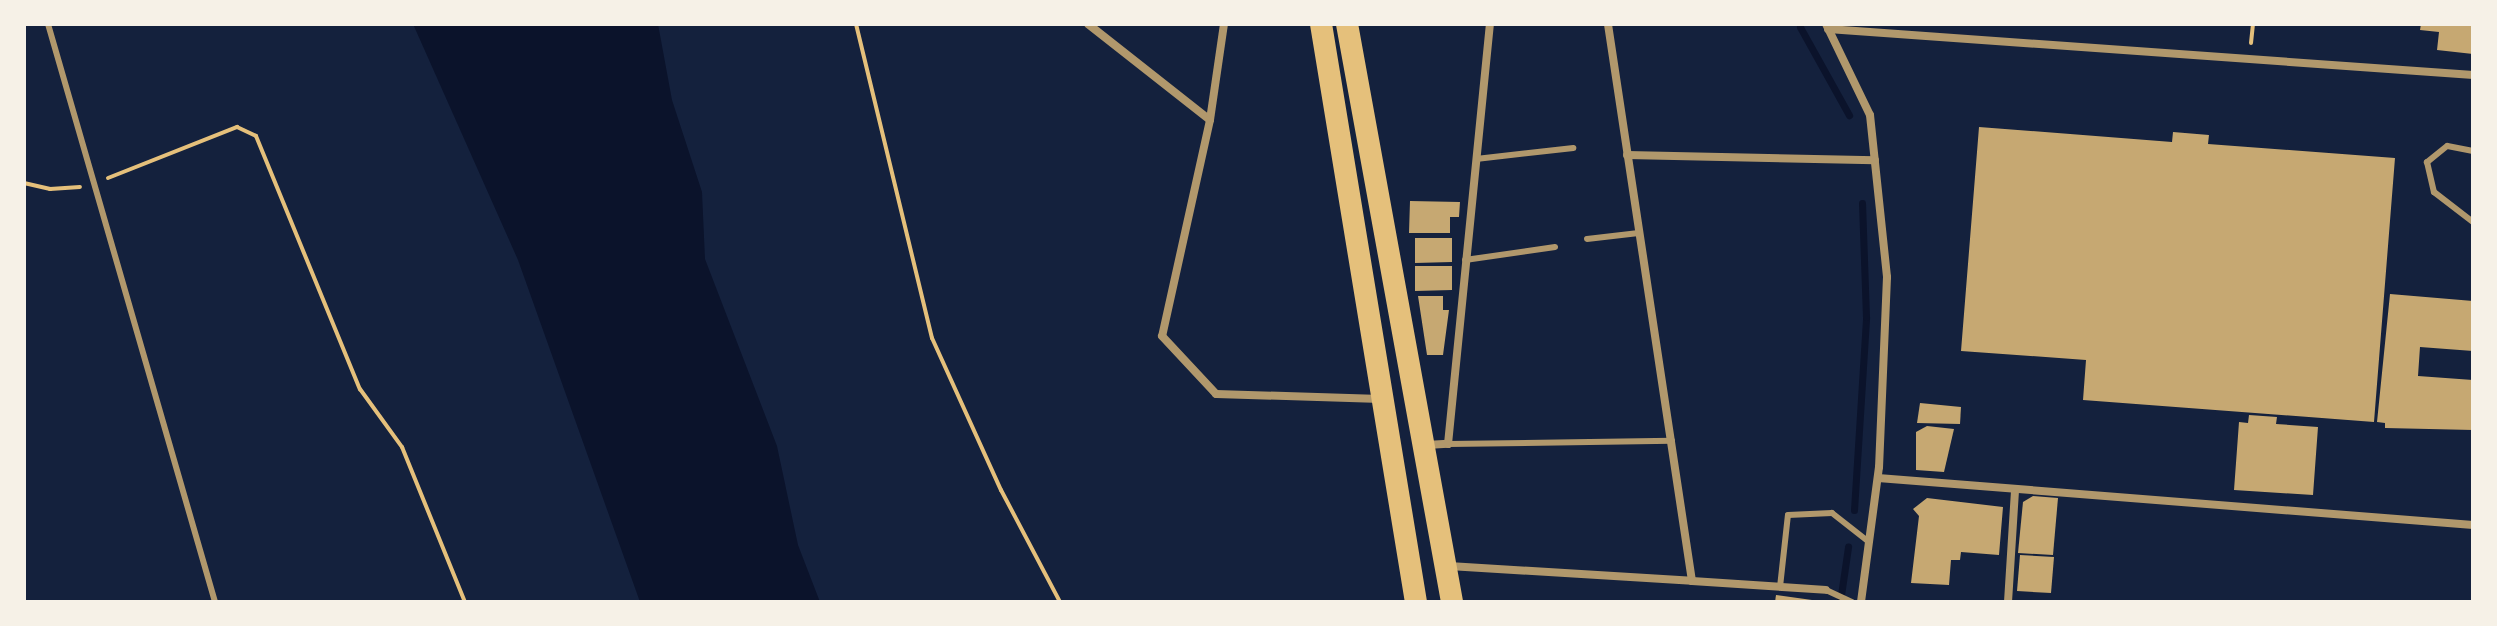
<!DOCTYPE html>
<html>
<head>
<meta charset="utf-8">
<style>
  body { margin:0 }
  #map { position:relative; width:2497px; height:626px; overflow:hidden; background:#14213d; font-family:Karla,sans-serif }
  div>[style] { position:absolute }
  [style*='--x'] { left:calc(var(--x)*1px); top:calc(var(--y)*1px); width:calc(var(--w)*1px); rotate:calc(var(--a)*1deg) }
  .water>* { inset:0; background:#0b132b }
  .stream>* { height:7px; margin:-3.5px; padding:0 3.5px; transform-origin:3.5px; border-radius:3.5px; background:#0b132b }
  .building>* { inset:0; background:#c6a872 }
  .path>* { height:4px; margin:-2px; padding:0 2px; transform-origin:2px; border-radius:2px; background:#e5c07b }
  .service>* { height:6px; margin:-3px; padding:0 3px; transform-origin:3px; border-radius:3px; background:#b1986c }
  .minor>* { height:8px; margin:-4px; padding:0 4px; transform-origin:4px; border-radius:4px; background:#b1986c }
  .trunk>* { height:22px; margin:-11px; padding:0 11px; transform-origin:11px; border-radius:11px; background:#e5c07b }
  span { translate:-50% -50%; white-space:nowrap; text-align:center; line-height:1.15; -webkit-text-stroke:8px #f6f1e7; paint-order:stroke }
  .frame { position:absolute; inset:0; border:26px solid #f6f1e7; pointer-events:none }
</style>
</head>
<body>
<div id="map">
  <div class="water">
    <div style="clip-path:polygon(413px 24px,658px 24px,672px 100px,702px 192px,705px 259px,777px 446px,798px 545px,820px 602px,640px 602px,518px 260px)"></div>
  </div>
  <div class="stream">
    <div style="--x:1800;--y:27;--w:101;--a:60.9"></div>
    <div style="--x:1854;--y:510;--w:193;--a:-86.4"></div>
    <div style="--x:1866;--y:317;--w:114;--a:-92"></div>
    <div style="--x:1840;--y:602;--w:56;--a:-81.7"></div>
  </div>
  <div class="building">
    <div style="clip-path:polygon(2421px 24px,2473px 24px,2473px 54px,2437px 50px,2439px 32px,2420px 30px)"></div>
    <div style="clip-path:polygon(1979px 127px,2172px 142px,2173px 132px,2209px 135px,2208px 144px,2395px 158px,2374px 422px,2083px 400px,2086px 360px,1961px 351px)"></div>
    <div style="clip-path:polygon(1410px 201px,1460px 202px,1459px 217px,1450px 217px,1450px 233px,1409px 233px)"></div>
    <div style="clip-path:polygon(1415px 238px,1452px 238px,1452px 262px,1415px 263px)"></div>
    <div style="clip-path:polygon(1415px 266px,1452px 266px,1452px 290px,1415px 291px)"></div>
    <div style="clip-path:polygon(2390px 294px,2473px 301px,2473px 351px,2420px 347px,2418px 376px,2473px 380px,2473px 430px,2385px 428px,2385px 423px,2377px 422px)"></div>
    <div style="clip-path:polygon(1418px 296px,1443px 296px,1443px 310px,1449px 310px,1443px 355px,1427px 355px)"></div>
    <div style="clip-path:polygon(1920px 403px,1961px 407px,1960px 424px,1917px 423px)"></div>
    <div style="clip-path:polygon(2249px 415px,2277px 417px,2276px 424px,2318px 427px,2313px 495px,2234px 490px,2239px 422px,2248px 423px)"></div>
    <div style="clip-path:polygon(1927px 426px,1954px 429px,1944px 472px,1916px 470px,1916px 432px)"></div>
    <div style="clip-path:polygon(2033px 496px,2058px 498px,2053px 555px,2018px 553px,2023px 502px)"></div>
    <div style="clip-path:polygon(1927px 498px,2003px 507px,1999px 555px,1961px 552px,1960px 560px,1951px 560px,1949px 585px,1911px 583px,1919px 516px,1913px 509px)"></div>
    <div style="clip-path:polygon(2020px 555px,2054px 557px,2051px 593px,2017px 591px)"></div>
    <div style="clip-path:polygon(1776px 595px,1812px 600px,1812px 602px,1775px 602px)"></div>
  </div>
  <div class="path">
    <div style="--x:856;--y:24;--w:323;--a:76.4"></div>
    <div style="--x:932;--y:338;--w:167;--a:65.6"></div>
    <div style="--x:1001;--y:490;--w:127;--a:62.2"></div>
    <div style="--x:2251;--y:43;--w:19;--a:-84"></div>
    <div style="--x:108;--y:178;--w:139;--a:-21.6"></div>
    <div style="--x:237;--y:127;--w:21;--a:25"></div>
    <div style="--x:256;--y:136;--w:274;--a:67.7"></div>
    <div style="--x:360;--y:389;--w:72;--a:54.1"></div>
    <div style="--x:402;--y:447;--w:167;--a:67.9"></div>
    <div style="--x:24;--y:183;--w:27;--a:13"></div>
    <div style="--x:50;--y:189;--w:30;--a:-4"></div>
  </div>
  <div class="service">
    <div style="--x:48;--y:24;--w:602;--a:73.88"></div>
    <div style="--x:2473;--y:151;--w:26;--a:-169"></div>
    <div style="--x:2447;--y:146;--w:26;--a:141"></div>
    <div style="--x:2427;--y:162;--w:31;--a:77"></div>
    <div style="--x:2434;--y:192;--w:49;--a:37.6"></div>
    <div style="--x:1476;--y:159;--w:98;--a:-6.5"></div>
    <div style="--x:1587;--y:239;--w:52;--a:-6.6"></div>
    <div style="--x:1465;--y:260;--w:91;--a:-8.2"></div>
    <div style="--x:1448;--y:444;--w:224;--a:-0.8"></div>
    <div style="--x:1780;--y:587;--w:72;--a:-83.7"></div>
    <div style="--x:1788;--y:515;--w:44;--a:-2.6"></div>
    <div style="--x:1832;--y:513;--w:47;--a:38.1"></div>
    <div style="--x:1826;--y:590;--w:29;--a:25"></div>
  </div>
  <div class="minor">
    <div style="--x:1088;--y:24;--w:155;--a:38.2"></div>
    <div style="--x:1224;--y:24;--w:97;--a:98.3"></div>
    <div style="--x:1210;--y:120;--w:221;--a:102.5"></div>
    <div style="--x:1162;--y:336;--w:79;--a:47"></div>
    <div style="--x:1216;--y:394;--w:165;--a:1.7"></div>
    <div style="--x:1826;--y:24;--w:101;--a:64.2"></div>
    <div style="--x:1870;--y:115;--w:163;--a:84"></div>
    <div style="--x:1887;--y:277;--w:190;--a:92.4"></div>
    <div style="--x:1879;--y:467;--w:136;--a:97.6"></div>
    <div style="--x:1828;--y:29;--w:647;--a:4.08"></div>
    <div style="--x:1627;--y:155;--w:248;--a:1.2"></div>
    <div style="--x:1426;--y:445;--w:22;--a:-3"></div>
    <div style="--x:1448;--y:444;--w:422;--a:-84.3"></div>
    <div style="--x:1878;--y:478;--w:597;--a:4.52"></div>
    <div style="--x:1449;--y:566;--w:243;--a:3.5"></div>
    <div style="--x:1692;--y:581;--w:563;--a:-98.58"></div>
    <div style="--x:1692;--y:581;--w:134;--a:3.8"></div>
    <div style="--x:2008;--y:602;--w:111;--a:-86.4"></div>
  </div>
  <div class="trunk">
    <div style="--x:1321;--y:24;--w:586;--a:80.67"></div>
    <div style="--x:1347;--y:24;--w:587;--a:79.7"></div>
  </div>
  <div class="frame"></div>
</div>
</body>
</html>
